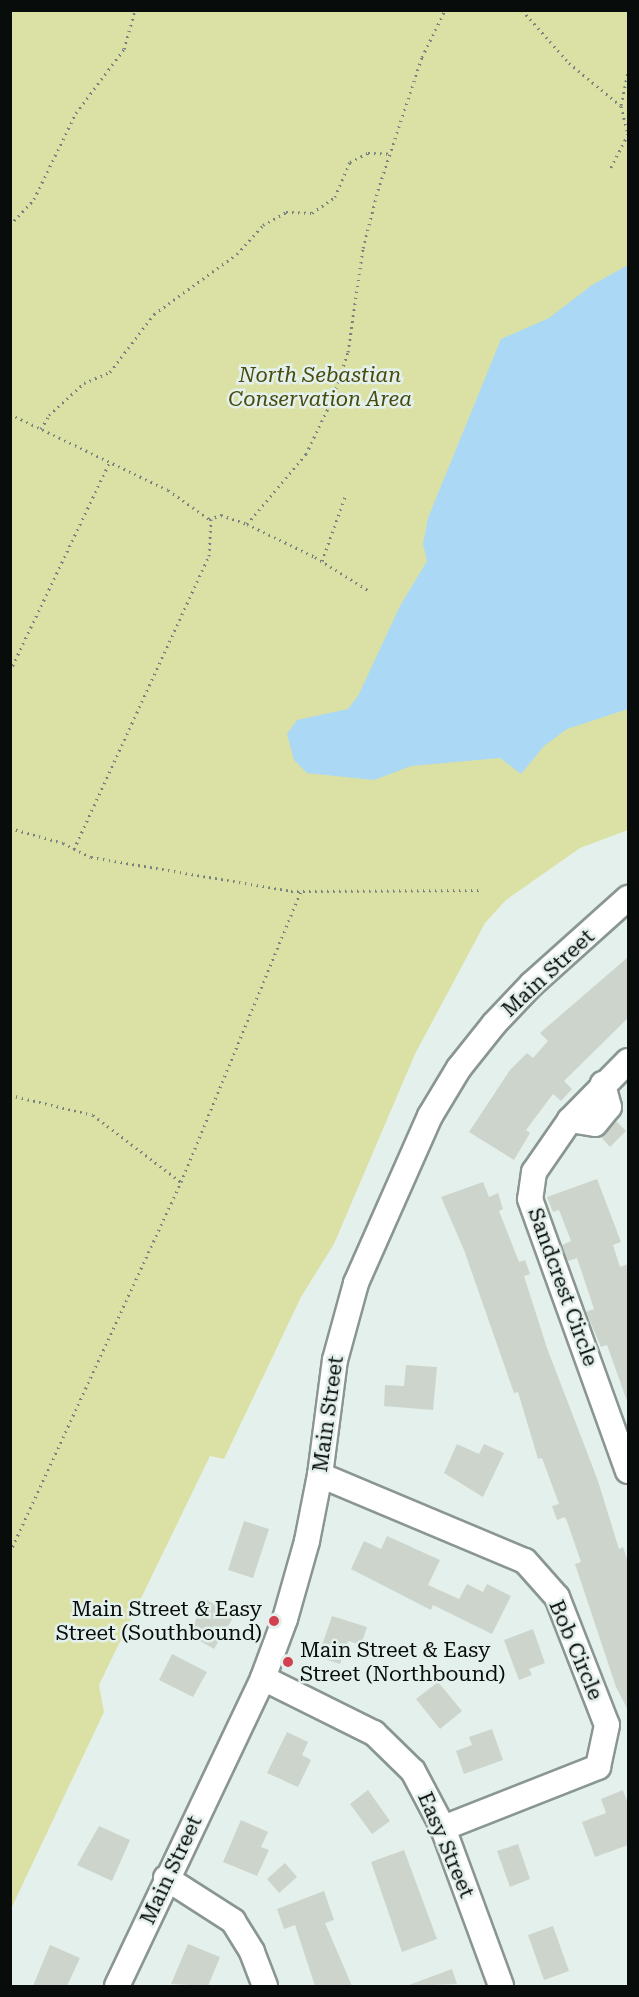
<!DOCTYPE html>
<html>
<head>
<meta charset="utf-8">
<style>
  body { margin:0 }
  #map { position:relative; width:639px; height:1997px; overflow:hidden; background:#e4f0ec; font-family:"Roboto Serif",serif }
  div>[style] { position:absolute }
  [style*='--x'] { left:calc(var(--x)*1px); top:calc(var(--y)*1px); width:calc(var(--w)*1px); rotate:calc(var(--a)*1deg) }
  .green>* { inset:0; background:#dbe1a5 }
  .water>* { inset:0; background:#aad8f5 }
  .building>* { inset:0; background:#cdd4cc }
  .path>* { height:3px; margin-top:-1.5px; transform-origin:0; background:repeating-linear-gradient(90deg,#7a827f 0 1.5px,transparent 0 6px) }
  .roads { filter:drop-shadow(2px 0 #8a9692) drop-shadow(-2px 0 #8a9692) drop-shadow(0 2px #8a9692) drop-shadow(0 -2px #8a9692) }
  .minor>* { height:24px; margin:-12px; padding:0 12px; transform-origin:12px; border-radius:12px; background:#fff }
  .dots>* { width:16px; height:16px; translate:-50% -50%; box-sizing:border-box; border:3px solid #e4f0ec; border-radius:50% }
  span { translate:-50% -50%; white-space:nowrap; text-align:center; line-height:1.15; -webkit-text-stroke:5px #e4f0ec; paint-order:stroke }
  .park-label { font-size:21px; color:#484b0d; font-style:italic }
  .street-label { font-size:21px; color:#080c0b }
  .poi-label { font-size:21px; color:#080c0b }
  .right { translate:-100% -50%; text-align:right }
  .left { translate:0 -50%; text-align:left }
  .frame { position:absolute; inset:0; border:12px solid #080c0b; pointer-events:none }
</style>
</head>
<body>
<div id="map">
  <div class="green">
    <div style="clip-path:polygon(11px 11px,628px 11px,628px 830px,580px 848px,506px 900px,485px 923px,415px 1054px,334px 1244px,301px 1297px,224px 1459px,210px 1456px,99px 1685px,104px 1712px,11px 1909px)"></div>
  </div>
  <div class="water">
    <div style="clip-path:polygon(628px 265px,628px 709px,567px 729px,544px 746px,521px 774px,500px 758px,411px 766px,374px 780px,307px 773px,294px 760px,287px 734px,297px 720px,348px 709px,358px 696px,400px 606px,427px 561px,423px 544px,428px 518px,501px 339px,549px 318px,592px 285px)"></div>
  </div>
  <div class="building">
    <div style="clip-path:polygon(628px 957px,628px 1018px,564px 1081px,572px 1089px,561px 1101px,553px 1094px,526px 1130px,530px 1133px,514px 1160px,469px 1132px,510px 1070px,527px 1053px,533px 1058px,548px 1041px,540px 1033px)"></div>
    <div style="clip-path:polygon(616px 1121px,626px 1131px,610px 1147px,601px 1137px)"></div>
    <div style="clip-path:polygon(597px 1179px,621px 1242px,613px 1245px,620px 1267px,628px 1264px,627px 1401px,607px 1345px,601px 1347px,586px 1312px,594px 1309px,577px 1258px,568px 1261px,562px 1245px,571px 1241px,559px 1210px,553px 1212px,547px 1197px)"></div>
    <div style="clip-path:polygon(483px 1182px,489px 1197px,498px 1193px,503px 1209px,499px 1211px,519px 1262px,525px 1260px,530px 1274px,524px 1276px,547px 1348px,598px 1481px,619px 1549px,623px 1547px,628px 1562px,628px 1710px,616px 1687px,575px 1564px,581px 1562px,568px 1524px,565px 1517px,557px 1520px,552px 1506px,559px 1504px,542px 1458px,538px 1459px,518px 1392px,514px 1393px,464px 1250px,441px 1197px)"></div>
    <div style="clip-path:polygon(406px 1365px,437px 1367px,433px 1410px,384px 1406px,385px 1385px,404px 1386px)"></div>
    <div style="clip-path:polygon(457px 1444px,479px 1454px,484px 1444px,504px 1453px,483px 1497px,444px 1473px)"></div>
    <div style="clip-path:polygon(244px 1521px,269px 1529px,253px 1578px,228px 1570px)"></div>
    <div style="clip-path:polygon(387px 1536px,440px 1560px,428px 1585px,459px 1599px,467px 1584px,483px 1592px,487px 1584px,511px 1596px,492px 1634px,433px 1605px,431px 1610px,351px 1569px,364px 1541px,381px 1549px)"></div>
    <div style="clip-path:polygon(207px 1600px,234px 1616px,214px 1649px,188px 1634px)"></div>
    <div style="clip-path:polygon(332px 1616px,367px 1627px,361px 1645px,348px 1641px,340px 1664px,318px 1657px)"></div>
    <div style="clip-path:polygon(533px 1629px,545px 1663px,529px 1669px,532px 1675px,519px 1680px,504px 1640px)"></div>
    <div style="clip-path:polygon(172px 1654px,207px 1672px,193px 1697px,159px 1680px)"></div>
    <div style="clip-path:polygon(438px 1682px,462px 1711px,440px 1729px,416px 1699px)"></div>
    <div style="clip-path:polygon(492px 1729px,503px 1760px,464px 1774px,456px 1751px,472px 1745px,469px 1737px)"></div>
    <div style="clip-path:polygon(287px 1732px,308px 1742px,302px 1755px,311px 1760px,298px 1787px,267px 1773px)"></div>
    <div style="clip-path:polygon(368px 1790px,390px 1821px,372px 1834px,350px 1804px)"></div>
    <div style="clip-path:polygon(623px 1790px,628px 1804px,628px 1845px,595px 1857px,582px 1822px,606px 1813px,601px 1799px)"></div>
    <div style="clip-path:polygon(241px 1820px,268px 1832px,261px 1847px,269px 1850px,257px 1876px,223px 1862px)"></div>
    <div style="clip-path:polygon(99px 1826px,130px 1840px,112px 1881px,77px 1865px)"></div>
    <div style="clip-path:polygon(518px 1844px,530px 1879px,510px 1887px,497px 1851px)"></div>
    <div style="clip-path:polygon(404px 1850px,437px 1939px,402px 1952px,371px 1862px)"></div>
    <div style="clip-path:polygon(285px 1863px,297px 1877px,279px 1893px,267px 1879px)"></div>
    <div style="clip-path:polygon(324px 1891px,334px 1920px,325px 1923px,352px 1986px,315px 1986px,295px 1925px,284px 1929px,277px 1909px)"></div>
    <div style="clip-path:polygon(553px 1926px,569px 1971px,544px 1980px,528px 1935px)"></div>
    <div style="clip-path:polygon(188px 1944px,220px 1957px,208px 1986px,171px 1984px)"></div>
    <div style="clip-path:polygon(50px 1945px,80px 1958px,67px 1986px,33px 1986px)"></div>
    <div style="clip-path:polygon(452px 1969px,457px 1984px,409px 1986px,409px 1985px)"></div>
  </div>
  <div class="path">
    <div style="--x:522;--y:10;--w:71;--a:48.4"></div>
    <div style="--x:569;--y:63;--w:67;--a:39.6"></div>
    <div style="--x:621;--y:106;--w:29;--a:76"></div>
    <div style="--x:628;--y:134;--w:38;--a:117"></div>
    <div style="--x:621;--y:105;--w:34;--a:-78"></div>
    <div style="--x:10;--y:225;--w:35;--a:-47"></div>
    <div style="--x:34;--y:199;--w:96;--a:-64"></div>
    <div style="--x:76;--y:113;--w:80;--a:-53.1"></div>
    <div style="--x:124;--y:49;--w:41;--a:-74.2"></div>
    <div style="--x:10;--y:414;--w:175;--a:25.7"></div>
    <div style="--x:168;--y:490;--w:50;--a:35.3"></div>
    <div style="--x:209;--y:519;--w:13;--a:-18"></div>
    <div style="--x:221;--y:515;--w:28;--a:19"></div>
    <div style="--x:247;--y:524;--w:76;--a:25.9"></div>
    <div style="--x:315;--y:557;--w:64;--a:32.2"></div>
    <div style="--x:41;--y:429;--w:16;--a:-60"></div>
    <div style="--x:49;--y:415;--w:47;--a:-42.4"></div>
    <div style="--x:84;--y:383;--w:28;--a:-23"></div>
    <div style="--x:110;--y:372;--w:73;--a:-52.8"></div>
    <div style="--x:154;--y:314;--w:102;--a:-35.9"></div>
    <div style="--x:237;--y:254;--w:39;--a:-48"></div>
    <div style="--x:263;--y:225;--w:26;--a:-29"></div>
    <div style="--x:286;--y:212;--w:26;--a:2"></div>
    <div style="--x:312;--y:213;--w:28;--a:-35"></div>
    <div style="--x:335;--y:197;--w:38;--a:-67"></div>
    <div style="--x:350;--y:162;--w:20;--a:-27"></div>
    <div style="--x:368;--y:153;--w:23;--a:2"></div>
    <div style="--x:247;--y:524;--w:92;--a:-49.9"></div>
    <div style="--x:306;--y:454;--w:60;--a:-64.3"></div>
    <div style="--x:332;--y:400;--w:51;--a:-71.6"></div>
    <div style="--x:348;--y:352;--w:105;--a:-81.8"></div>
    <div style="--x:363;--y:248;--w:60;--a:-75.5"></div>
    <div style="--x:378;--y:190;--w:140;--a:-71.7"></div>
    <div style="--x:422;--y:57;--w:52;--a:-63.9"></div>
    <div style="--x:322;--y:561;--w:68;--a:-70.2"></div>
    <div style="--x:10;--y:671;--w:233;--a:-64.5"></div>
    <div style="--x:10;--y:828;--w:55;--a:15.8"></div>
    <div style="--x:63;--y:843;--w:31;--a:27"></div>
    <div style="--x:91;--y:857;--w:203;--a:9.6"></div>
    <div style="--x:291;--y:891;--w:188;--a:-0.3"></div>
    <div style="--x:74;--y:849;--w:323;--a:-65.3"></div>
    <div style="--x:209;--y:556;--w:37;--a:-87"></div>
    <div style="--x:10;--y:1095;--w:85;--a:13.5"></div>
    <div style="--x:93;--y:1115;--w:111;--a:37.3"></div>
    <div style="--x:10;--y:1552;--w:408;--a:-65.2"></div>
    <div style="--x:181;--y:1182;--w:315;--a:-67.6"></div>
  </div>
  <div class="roads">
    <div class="minor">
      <div style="--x:628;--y:1061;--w:83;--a:134.5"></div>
      <div style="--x:570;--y:1120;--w:63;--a:124.7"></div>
      <div style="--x:534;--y:1172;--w:27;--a:98"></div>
      <div style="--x:530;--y:1199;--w:289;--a:70.2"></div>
      <div style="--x:570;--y:1120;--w:25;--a:9"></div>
      <div style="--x:595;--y:1124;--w:22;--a:-51"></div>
      <div style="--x:609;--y:1107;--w:24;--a:-105"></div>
      <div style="--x:320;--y:1475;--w:222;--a:22.8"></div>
      <div style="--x:525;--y:1561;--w:48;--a:48.4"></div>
      <div style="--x:557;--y:1597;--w:137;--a:68.7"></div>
      <div style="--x:607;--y:1725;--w:43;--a:102.1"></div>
      <div style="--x:598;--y:1767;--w:167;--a:158.5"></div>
      <div style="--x:263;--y:1678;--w:124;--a:26.4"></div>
      <div style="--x:374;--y:1733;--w:54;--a:44.3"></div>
      <div style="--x:413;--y:1771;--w:64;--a:62.2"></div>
      <div style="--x:443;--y:1828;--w:168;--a:69.8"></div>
      <div style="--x:166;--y:1878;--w:80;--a:32.7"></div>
      <div style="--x:233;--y:1921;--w:36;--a:58"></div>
      <div style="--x:252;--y:1952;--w:36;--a:69"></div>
      <div style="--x:117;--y:1986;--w:341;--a:-64.6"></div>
      <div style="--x:263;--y:1678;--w:63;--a:-69.6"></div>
      <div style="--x:285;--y:1619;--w:81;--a:-74.2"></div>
      <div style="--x:307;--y:1541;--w:67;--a:-78.9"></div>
      <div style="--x:320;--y:1475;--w:116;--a:-82.6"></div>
      <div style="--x:335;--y:1360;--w:80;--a:-74.7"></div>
      <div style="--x:356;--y:1283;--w:183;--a:-66.1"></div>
      <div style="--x:430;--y:1116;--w:56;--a:-58.9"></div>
      <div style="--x:459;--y:1068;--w:56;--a:-51.5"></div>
      <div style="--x:494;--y:1024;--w:55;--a:-46.5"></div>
      <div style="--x:532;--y:984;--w:129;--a:-41.9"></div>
    </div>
  </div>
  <div class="dots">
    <div style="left:274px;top:1621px;background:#d2414f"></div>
    <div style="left:288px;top:1662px;background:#d2414f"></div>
  </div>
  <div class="park-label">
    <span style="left:320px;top:387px">North Sebastian<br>Conservation Area</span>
  </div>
  <div class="street-label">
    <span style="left:548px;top:973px;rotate:-43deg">Main Street</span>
    <span style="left:563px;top:1287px;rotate:70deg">Sandcrest Circle</span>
    <span style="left:328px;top:1414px;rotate:-82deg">Main Street</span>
    <span style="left:576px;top:1650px;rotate:67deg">Bob Circle</span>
    <span style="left:446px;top:1845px;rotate:67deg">Easy Street</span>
    <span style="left:171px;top:1870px;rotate:-65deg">Main Street</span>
  </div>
  <div class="poi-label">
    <span class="right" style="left:262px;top:1621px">Main Street &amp; Easy<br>Street (Southbound)</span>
    <span class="left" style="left:300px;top:1662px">Main Street &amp; Easy<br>Street (Northbound)</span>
  </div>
  <div class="frame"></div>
</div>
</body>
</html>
